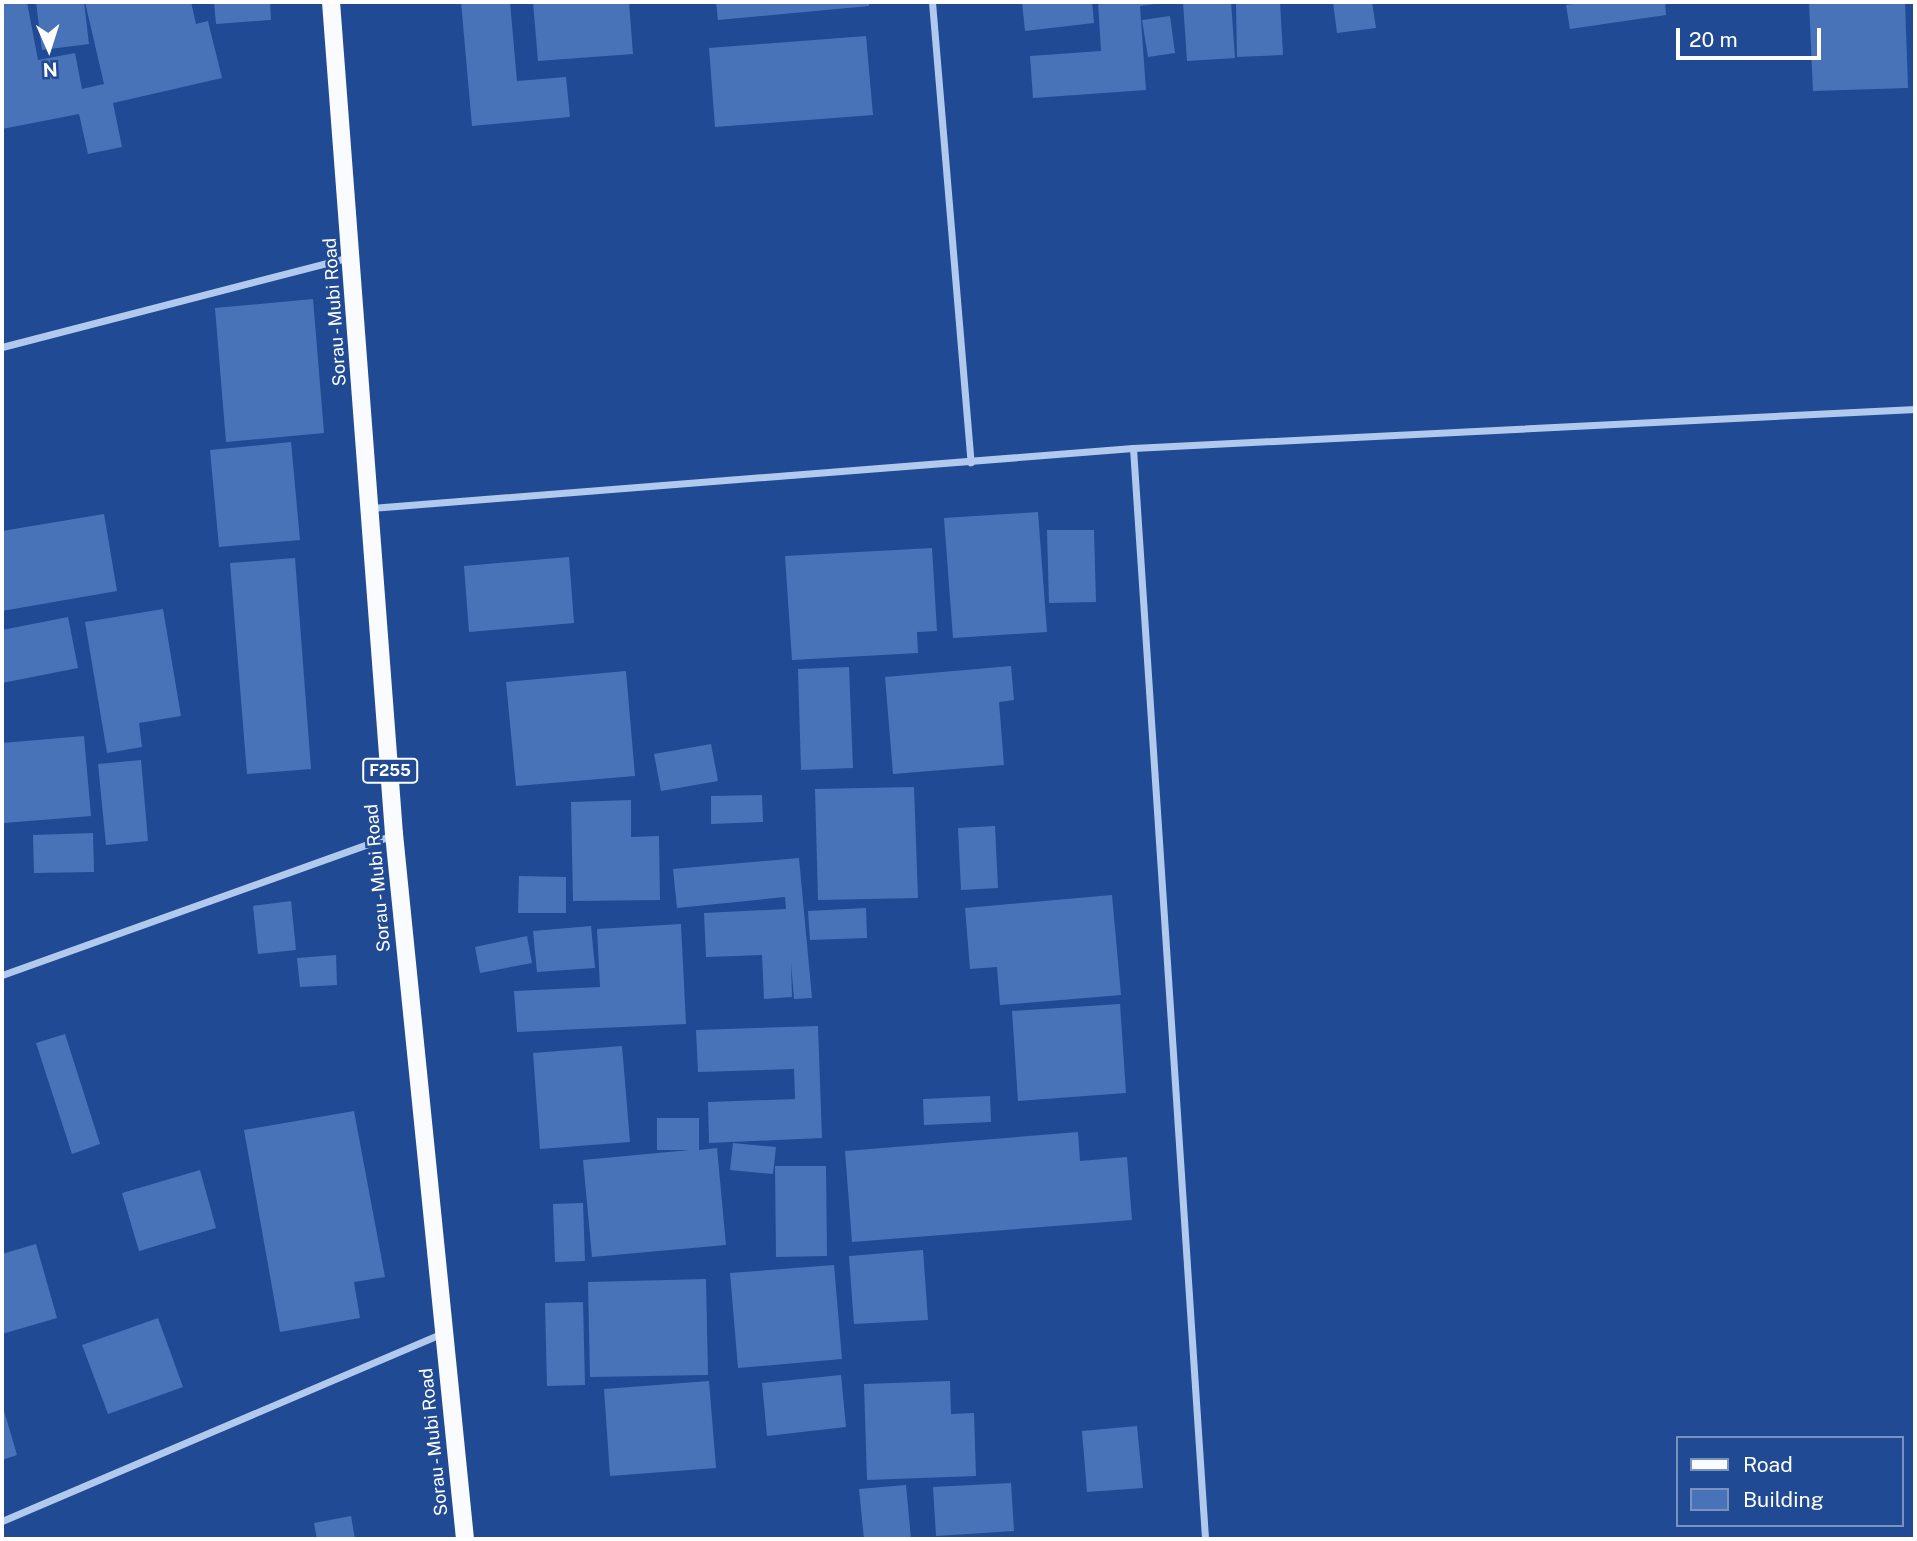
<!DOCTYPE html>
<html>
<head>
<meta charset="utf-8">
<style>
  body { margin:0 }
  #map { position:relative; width:1917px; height:1541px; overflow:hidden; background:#204a93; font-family:"Public Sans",sans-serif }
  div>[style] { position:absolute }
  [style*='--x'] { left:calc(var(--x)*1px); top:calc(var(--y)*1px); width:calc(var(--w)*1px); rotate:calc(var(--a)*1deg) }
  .building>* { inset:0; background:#4873b9 }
  .street>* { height:7px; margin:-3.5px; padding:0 3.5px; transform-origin:3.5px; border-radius:3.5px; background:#b2c9ee }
  .primary>* { height:18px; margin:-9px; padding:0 9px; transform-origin:9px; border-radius:9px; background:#f9fbff }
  span { translate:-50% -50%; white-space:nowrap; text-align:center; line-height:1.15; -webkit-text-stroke:5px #204a93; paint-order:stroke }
  .shield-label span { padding:2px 5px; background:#204a93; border:2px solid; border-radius:5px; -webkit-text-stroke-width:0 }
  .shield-label { font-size:16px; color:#fff; font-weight:700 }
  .street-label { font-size:18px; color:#fff }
  .frame { position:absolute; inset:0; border:4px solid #fff; pointer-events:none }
  .legend { position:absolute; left:1676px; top:1436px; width:228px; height:91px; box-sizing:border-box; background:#204a93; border:2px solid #7992be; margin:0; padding:9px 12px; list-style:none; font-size:21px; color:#fff }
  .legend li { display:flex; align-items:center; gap:14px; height:35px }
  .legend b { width:35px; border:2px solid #7992be }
  .north { position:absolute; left:14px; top:14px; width:70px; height:70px; -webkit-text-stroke:5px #204a93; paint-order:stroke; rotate:177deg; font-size:19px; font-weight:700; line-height:28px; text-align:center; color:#fff }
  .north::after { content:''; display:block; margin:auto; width:24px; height:32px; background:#fff; clip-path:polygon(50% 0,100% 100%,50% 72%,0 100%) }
  .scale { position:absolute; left:1676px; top:28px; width:145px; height:32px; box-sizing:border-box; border:4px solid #fff; border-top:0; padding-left:9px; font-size:21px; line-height:24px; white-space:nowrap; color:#fff; -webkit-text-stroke:5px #204a93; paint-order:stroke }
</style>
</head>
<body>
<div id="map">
  <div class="building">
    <div style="clip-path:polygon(2px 2px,27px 2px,38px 60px,75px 53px,82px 89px,104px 84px,85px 2px,191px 2px,196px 24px,208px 21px,222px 78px,113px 103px,122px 147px,88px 154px,79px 114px,2px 129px)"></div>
    <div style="clip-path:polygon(36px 2px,84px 2px,89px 44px,42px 50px)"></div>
    <div style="clip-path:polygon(214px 2px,270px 2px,271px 20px,216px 24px)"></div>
    <div style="clip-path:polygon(461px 2px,510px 2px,517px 81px,566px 77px,570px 117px,472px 126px)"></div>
    <div style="clip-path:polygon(533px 2px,629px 2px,633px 54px,538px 61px)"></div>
    <div style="clip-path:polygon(716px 2px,869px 2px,869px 6px,718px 20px)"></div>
    <div style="clip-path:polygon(1022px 2px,1092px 2px,1094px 23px,1025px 31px)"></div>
    <div style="clip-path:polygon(1098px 2px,1171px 2px,1140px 6px,1146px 90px,1033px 98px,1030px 56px,1101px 51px)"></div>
    <div style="clip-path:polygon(1183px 2px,1231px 2px,1235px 58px,1187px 61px)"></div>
    <div style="clip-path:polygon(1236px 2px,1280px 2px,1283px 55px,1237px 57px)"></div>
    <div style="clip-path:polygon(1333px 2px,1372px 2px,1376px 28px,1337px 33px)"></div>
    <div style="clip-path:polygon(1585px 2px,1665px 2px,1666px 15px,1570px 29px,1566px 5px)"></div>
    <div style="clip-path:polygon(1809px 2px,1905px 2px,1908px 88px,1813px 91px)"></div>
    <div style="clip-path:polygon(1170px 16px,1175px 53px,1148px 57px,1142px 20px)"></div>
    <div style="clip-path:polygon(866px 36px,873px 115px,715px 127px,709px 48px)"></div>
    <div style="clip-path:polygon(313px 299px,324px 433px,226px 442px,215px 308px)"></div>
    <div style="clip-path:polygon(291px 442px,300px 540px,219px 547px,210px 450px)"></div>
    <div style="clip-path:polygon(1038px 512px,1047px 632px,953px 638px,944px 518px)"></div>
    <div style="clip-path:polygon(104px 514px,117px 591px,2px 611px,2px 531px)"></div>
    <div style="clip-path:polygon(1047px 530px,1094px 530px,1096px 602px,1049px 603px)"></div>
    <div style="clip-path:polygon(932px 548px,937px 631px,917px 632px,918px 653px,792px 660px,785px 556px)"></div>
    <div style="clip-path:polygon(569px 557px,574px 623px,469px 632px,464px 566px)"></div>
    <div style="clip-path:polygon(295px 558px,311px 769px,247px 774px,230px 563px)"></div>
    <div style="clip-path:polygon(163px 609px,181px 716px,139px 723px,142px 747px,107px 753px,85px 622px)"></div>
    <div style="clip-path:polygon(68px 617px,78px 668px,2px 683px,2px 630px)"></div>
    <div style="clip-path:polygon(1011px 666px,1014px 700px,999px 702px,1004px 765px,893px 774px,885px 677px)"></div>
    <div style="clip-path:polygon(849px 667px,853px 768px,801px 770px,798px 669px)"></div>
    <div style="clip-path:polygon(626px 671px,635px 776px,516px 786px,506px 682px)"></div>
    <div style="clip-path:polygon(84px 736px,91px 816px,4px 823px,2px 743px)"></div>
    <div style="clip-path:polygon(711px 744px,718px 781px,661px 791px,654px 754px)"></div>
    <div style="clip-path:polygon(141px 760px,148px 841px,106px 845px,98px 764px)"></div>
    <div style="clip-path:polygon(914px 787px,918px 898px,818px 900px,815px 789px)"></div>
    <div style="clip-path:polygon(762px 795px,763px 822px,711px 824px,711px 796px)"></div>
    <div style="clip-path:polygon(631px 800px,631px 837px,659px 836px,660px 900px,573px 901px,571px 802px)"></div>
    <div style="clip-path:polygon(995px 826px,998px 888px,961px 890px,958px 828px)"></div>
    <div style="clip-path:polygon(93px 833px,94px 872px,34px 873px,33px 835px)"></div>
    <div style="clip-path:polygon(799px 858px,812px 998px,794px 999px,791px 963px,792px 997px,764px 999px,762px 955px,706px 957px,704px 913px,786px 909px,785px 897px,677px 908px,673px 869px)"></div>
    <div style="clip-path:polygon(519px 876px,566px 877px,566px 913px,518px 913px)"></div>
    <div style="clip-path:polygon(1112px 895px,1121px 995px,1000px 1005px,997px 967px,970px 969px,965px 908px)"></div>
    <div style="clip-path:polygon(291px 901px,296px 950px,258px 954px,253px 906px)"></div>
    <div style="clip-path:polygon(866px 908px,867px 938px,810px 940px,808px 911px)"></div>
    <div style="clip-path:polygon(681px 924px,686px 1024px,517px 1032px,514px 991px,600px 987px,597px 929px)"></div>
    <div style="clip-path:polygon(591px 926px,595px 968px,537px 972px,533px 931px)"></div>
    <div style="clip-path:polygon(527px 936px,532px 963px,480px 973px,475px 947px)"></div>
    <div style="clip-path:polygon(336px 955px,337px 985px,300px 987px,297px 958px)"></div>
    <div style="clip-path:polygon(1120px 1004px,1126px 1093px,1018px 1101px,1012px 1011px)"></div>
    <div style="clip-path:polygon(818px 1026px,822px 1138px,709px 1143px,708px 1102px,795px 1099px,794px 1069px,698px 1072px,696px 1030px)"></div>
    <div style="clip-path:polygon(65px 1034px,100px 1144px,72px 1154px,36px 1043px)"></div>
    <div style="clip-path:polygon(622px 1046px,630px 1142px,540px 1149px,533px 1053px)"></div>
    <div style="clip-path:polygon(990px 1096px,991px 1122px,924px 1125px,923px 1099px)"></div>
    <div style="clip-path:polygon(354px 1111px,385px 1277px,354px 1282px,360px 1318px,280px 1332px,244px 1130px)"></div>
    <div style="clip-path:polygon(657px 1118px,699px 1118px,699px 1150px,717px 1148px,726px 1245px,592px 1257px,583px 1160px,690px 1150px,657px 1150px)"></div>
    <div style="clip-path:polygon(1078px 1132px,1080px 1161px,1127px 1157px,1132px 1220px,852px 1242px,845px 1151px)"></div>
    <div style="clip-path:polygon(733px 1143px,776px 1147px,773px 1174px,730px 1170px)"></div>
    <div style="clip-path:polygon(775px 1166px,826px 1166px,827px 1256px,776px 1257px)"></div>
    <div style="clip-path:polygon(200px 1170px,216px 1228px,139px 1251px,122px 1193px)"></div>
    <div style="clip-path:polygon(583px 1203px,585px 1261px,555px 1262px,553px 1204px)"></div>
    <div style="clip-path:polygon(36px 1244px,57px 1318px,2px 1334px,2px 1254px)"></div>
    <div style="clip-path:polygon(923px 1250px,928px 1320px,854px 1324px,849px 1256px)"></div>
    <div style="clip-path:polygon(834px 1265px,842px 1359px,738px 1368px,730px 1273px)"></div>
    <div style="clip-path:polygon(706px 1279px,708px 1375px,590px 1377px,588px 1282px)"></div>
    <div style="clip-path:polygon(583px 1302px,585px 1385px,547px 1386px,545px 1303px)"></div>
    <div style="clip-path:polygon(158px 1318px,183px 1387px,108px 1414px,82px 1345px)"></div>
    <div style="clip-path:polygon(841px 1375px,846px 1427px,767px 1436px,762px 1383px)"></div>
    <div style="clip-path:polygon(709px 1381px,716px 1468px,610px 1476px,604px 1389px)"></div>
    <div style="clip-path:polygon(950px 1381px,951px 1414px,974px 1413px,976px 1476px,867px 1480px,864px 1384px)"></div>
    <div style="clip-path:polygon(2px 1404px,17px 1455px,2px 1460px)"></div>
    <div style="clip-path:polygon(1137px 1426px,1143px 1488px,1087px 1492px,1082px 1431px)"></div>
    <div style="clip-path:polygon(1011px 1483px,1014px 1531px,936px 1536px,933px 1487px)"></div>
    <div style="clip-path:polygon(906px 1485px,911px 1539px,864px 1539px,859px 1489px)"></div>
    <div style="clip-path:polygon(351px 1516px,355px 1539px,317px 1539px,314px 1523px)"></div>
  </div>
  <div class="street">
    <div style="--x:932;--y:2;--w:462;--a:85.2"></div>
    <div style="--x:2;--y:347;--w:358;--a:-14.5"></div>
    <div style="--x:1133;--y:448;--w:1093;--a:86.22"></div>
    <div style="--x:371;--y:508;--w:764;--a:-4.5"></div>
    <div style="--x:1133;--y:448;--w:783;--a:-2.86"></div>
    <div style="--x:2;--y:975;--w:415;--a:-19.7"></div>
    <div style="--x:2;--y:1521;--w:478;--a:-23.1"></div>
  </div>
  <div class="primary">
    <div style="--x:331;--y:2;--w:834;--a:85.67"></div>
    <div style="--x:394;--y:834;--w:709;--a:84.25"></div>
  </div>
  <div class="shield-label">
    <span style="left:390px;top:771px">F255</span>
  </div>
  <div class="street-label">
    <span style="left:335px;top:312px;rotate:-94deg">Sorau - Mubi Road</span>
    <span style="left:378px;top:878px;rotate:-95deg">Sorau - Mubi Road</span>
    <span style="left:434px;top:1442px;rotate:-96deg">Sorau - Mubi Road</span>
  </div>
  <div class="frame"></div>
  <ul class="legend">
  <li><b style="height:9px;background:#f9fbff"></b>Road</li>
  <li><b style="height:19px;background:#4873b9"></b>Building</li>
  </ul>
  <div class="north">N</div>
  <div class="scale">20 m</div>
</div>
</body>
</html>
